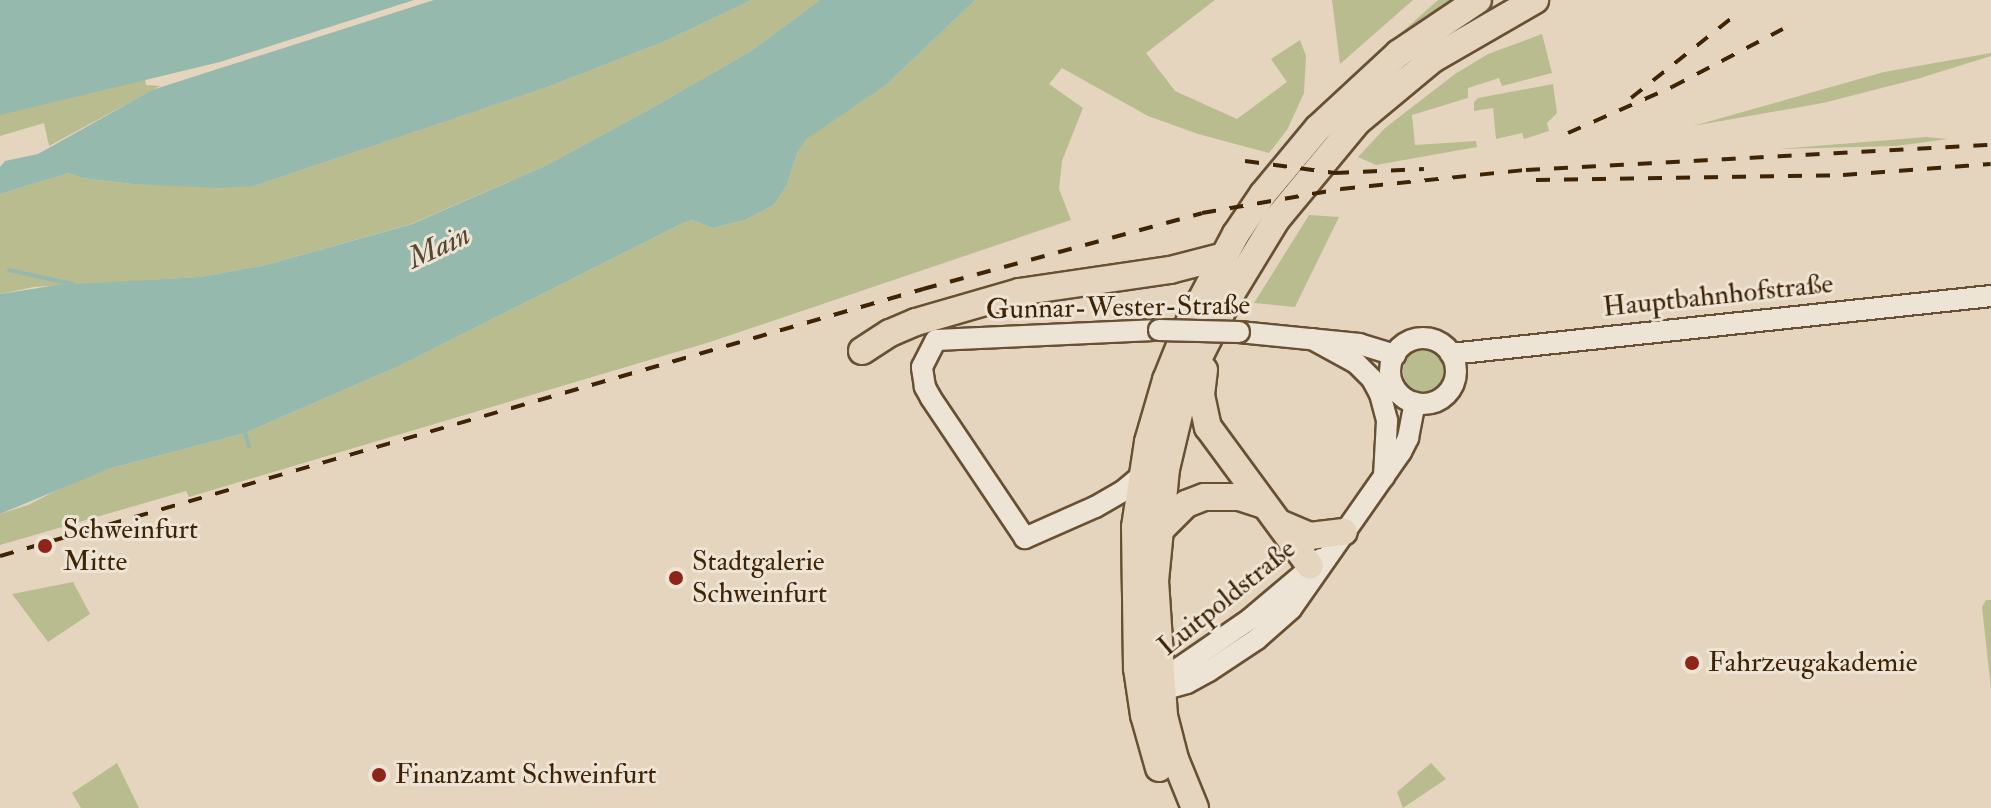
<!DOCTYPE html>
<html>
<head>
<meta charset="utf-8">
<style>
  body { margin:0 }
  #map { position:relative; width:1991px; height:808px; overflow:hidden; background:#e5d5be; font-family:"IM FELL Double Pica",serif }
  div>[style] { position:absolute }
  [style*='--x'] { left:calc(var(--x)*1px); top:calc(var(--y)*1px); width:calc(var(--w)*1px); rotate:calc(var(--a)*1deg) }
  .green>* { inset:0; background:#b9bc8e }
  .round { border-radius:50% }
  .water>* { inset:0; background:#96b9ad }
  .stream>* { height:4px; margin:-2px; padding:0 2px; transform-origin:2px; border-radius:2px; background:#96b9ad }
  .roads { filter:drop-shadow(2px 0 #685033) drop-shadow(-2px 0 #685033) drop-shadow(0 2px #685033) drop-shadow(0 -2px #685033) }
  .minor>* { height:20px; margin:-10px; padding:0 10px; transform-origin:10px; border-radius:10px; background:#eee4d5 }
  .minor>.ring { margin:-10px; padding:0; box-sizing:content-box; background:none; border:20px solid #eee4d5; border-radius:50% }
  .major>* { height:26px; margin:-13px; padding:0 13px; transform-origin:13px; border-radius:13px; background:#e5d5be }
  .rail>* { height:4px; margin-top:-2px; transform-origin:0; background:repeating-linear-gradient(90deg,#3e2305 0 14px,transparent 0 28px) }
  .bridges { filter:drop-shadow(2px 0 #685033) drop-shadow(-2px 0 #685033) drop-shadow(0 2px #685033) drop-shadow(0 -2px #685033) }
  .minor-bridge>* { height:20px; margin:-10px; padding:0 10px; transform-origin:10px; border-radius:10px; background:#eee4d5 }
  .dots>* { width:22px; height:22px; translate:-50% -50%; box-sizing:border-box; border:4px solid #eee4d5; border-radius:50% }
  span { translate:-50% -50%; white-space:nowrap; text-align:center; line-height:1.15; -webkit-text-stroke:6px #eee4d5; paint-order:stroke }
  .street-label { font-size:28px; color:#3e2305 }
  .poi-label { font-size:28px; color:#3e2305 }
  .left { translate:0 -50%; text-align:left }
  .water-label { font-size:30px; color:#54482f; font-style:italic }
</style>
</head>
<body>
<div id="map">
  <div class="green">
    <div style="clip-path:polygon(0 0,137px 0,146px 85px,160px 86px,49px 146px,44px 123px,0 136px)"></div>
    <div style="clip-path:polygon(752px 0,820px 0,751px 51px,650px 109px,547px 165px,411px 224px,266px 265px,199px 277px,34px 287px,0 294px,0 194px,69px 173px,82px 178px,132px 184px,254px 186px,545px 88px,663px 42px)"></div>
    <div style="clip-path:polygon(975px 0,1215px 0,1146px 53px,1175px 91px,1237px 119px,1287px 82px,1271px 59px,1300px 40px,1306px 56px,1304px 93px,1287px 130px,1269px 153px,1198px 134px,1148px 116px,1062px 68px,1049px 84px,1083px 108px,1062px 161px,1059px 189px,1071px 220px,710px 342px,189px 497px,186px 491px,0 545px,0 514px,28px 505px,71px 483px,108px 469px,245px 433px,399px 366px,681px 224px,692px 220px,713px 228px,745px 220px,774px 205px,787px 185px,797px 153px,805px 139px,885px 86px)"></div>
    <div style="clip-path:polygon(1332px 0,1413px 0,1340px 64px)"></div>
    <div style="clip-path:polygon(1438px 0,1457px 0,1339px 90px,1392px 41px)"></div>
    <div style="clip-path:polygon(1542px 34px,1552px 73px,1502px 86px,1499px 78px,1468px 88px,1468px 98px,1412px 115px,1415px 145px,1476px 141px,1477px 147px,1376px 165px,1358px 157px,1385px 128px,1455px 74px,1488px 54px)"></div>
    <div style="clip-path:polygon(1991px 53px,1991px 56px,1917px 79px,1823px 103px,1693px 126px,1884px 72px)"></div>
    <div style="clip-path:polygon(1553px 84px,1557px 113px,1547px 123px,1549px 131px,1524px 139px,1522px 133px,1496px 139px,1493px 108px,1474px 111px,1474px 102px,1478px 98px)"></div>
    <div style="clip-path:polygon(1926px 137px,1948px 139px,1896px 146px,1779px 149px)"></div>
    <div style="clip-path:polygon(1309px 215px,1339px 217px,1295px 307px,1254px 303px)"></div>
    <div class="round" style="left:1403px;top:350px;width:42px;height:42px"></div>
    <div style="clip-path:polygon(73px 582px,90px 614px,48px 642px,12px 594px)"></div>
    <div style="clip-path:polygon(1986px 600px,1991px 600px,1991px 689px,1982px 607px)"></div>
    <div style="clip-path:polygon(117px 763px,139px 808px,81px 808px,72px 793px)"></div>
    <div style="clip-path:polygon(1431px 763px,1446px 779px,1403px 808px,1397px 792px)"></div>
  </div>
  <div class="water">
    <div style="clip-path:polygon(0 0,414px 0,220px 62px,0 115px)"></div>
    <div style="clip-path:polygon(434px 0,752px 0,663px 42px,545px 88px,254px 186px,218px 188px,132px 184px,82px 178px,69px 173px,0 194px,0 167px,5px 161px,38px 154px,152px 90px)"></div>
    <div style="clip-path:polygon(820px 0,975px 0,885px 86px,806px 139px,797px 153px,787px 185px,774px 205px,745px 220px,713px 228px,692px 220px,681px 224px,399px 366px,245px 433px,108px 469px,0 514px,0 294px,57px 285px,199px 277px,266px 265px,412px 224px,547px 165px,650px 109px,751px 51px)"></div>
  </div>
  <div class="stream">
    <div style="--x:9;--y:270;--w:65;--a:12.5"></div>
    <div style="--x:245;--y:433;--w:14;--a:73"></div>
  </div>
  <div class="roads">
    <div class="minor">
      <div style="--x:1239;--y:332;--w:121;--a:5.7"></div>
      <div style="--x:1359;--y:344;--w:38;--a:17"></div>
      <div class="ring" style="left:1390px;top:338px;width:46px;height:46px"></div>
      <div style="--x:1312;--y:339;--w:50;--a:28.6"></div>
      <div style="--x:1356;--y:363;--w:23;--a:45"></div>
      <div style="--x:1372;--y:379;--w:17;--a:62"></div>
      <div style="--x:1380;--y:394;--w:28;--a:75"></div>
      <div style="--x:1387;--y:421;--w:56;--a:93.1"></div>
      <div style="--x:1451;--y:354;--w:543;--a:-6.13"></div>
      <div style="--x:1141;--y:476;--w:23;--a:140"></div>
      <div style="--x:1123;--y:491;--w:32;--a:150"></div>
      <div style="--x:1095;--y:507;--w:77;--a:156.1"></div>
      <div style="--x:1025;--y:538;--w:169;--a:-123.9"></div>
      <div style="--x:931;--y:398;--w:13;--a:-119"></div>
      <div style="--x:925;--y:387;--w:20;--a:-99"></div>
      <div style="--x:922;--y:367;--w:30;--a:-63"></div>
      <div style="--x:936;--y:340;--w:223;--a:-2.6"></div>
      <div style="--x:1160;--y:690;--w:29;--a:-49"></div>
      <div style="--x:1179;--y:668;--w:86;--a:-34.6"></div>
      <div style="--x:1250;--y:619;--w:93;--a:-40.2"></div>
      <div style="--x:1152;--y:693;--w:36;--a:-16"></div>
      <div style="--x:1187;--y:683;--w:25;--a:-29"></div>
      <div style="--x:1209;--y:671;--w:58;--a:-33.7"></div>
      <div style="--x:1257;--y:639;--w:45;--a:-41.4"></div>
      <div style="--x:1291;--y:609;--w:192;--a:-55"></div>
      <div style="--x:1401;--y:452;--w:16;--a:-63"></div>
      <div style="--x:1408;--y:438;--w:36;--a:-79"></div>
    </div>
    <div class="major">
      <div style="--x:862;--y:351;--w:33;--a:-33"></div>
      <div style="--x:890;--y:333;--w:28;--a:-23"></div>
      <div style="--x:916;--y:322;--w:107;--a:-16.2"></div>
      <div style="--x:1019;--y:292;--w:153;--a:-8.3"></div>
      <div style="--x:1170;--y:270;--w:56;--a:-14.5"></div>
      <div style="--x:1204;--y:370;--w:25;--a:97"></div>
      <div style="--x:1201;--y:395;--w:33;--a:78"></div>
      <div style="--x:1208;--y:427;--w:172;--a:53.7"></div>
      <div style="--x:1279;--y:523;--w:34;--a:23"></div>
      <div style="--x:1310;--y:536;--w:34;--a:-7"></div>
      <div style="--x:1157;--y:533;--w:41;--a:-45"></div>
      <div style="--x:1186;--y:504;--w:19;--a:-21"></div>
      <div style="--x:1204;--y:497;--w:35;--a:0"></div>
      <div style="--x:1239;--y:497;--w:25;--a:18"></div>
      <div style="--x:1159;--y:768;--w:55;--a:-105.8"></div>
      <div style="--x:1144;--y:715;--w:48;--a:-98.5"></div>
      <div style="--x:1137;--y:668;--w:141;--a:-90.8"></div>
      <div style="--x:1135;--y:527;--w:86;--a:-81.3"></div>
      <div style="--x:1148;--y:442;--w:65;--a:-73.8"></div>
      <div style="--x:1166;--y:380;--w:61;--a:-68"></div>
      <div style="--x:1189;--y:323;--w:101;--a:-62.2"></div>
      <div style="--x:1236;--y:234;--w:48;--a:-56"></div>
      <div style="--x:1263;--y:194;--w:86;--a:-50.2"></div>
      <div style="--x:1318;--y:128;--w:110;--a:-42.8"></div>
      <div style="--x:1399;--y:53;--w:95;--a:-33.9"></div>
      <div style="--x:1195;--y:808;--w:53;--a:-112.2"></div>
      <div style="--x:1175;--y:759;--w:44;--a:-104.3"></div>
      <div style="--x:1164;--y:716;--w:135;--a:-93.8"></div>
      <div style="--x:1155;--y:581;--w:113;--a:-84.4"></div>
      <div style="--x:1166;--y:469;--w:61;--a:-76.7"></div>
      <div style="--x:1180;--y:410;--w:59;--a:-70"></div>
      <div style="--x:1200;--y:355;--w:68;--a:-63.1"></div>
      <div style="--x:1231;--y:294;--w:87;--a:-58.7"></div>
      <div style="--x:1276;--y:220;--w:127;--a:-50.4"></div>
      <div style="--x:1357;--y:122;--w:99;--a:-39.7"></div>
      <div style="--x:1433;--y:59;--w:118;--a:-30"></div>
    </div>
  </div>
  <div class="rail">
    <div style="--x:1631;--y:98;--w:137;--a:-38.5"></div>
    <div style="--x:1568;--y:133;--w:114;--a:-23.9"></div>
    <div style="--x:1672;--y:87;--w:125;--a:-27.6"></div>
    <div style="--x:1245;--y:161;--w:91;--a:7.6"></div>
    <div style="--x:1335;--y:173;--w:89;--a:-2.6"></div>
    <div style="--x:1536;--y:180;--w:307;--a:-0.9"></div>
    <div style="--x:1843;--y:175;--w:148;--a:-4.3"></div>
    <div style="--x:0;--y:556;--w:961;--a:-16.13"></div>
    <div style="--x:923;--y:289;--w:289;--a:-15.2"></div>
    <div style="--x:1202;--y:213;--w:141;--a:-9.8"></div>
    <div style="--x:1341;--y:189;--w:186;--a:-5.9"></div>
    <div style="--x:1526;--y:170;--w:466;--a:-3.1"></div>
  </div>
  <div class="bridges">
    <div class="minor-bridge">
      <div style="--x:1159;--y:330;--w:80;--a:1.4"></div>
    </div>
  </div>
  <div class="dots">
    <div style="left:45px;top:546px;background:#8f2418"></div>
    <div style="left:676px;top:578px;background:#8f2418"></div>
    <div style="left:1692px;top:663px;background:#8f2418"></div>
    <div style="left:379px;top:775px;background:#8f2418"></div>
  </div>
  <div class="street-label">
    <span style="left:1718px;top:296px;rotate:-6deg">Hauptbahnhofstraße</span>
    <span style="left:1118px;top:308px;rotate:-1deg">Gunnar-Wester-Straße</span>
    <span style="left:1227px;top:598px;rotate:-39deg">Luitpoldstraße</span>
  </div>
  <div class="poi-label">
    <span class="left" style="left:63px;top:546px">Schweinfurt<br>Mitte</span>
    <span class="left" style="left:692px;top:578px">Stadtgalerie<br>Schweinfurt</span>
    <span class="left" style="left:1708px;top:663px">Fahrzeugakademie</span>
    <span class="left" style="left:395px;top:775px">Finanzamt Schweinfurt</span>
  </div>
  <div class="water-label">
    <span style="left:439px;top:247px;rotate:-25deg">Main</span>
  </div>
</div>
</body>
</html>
